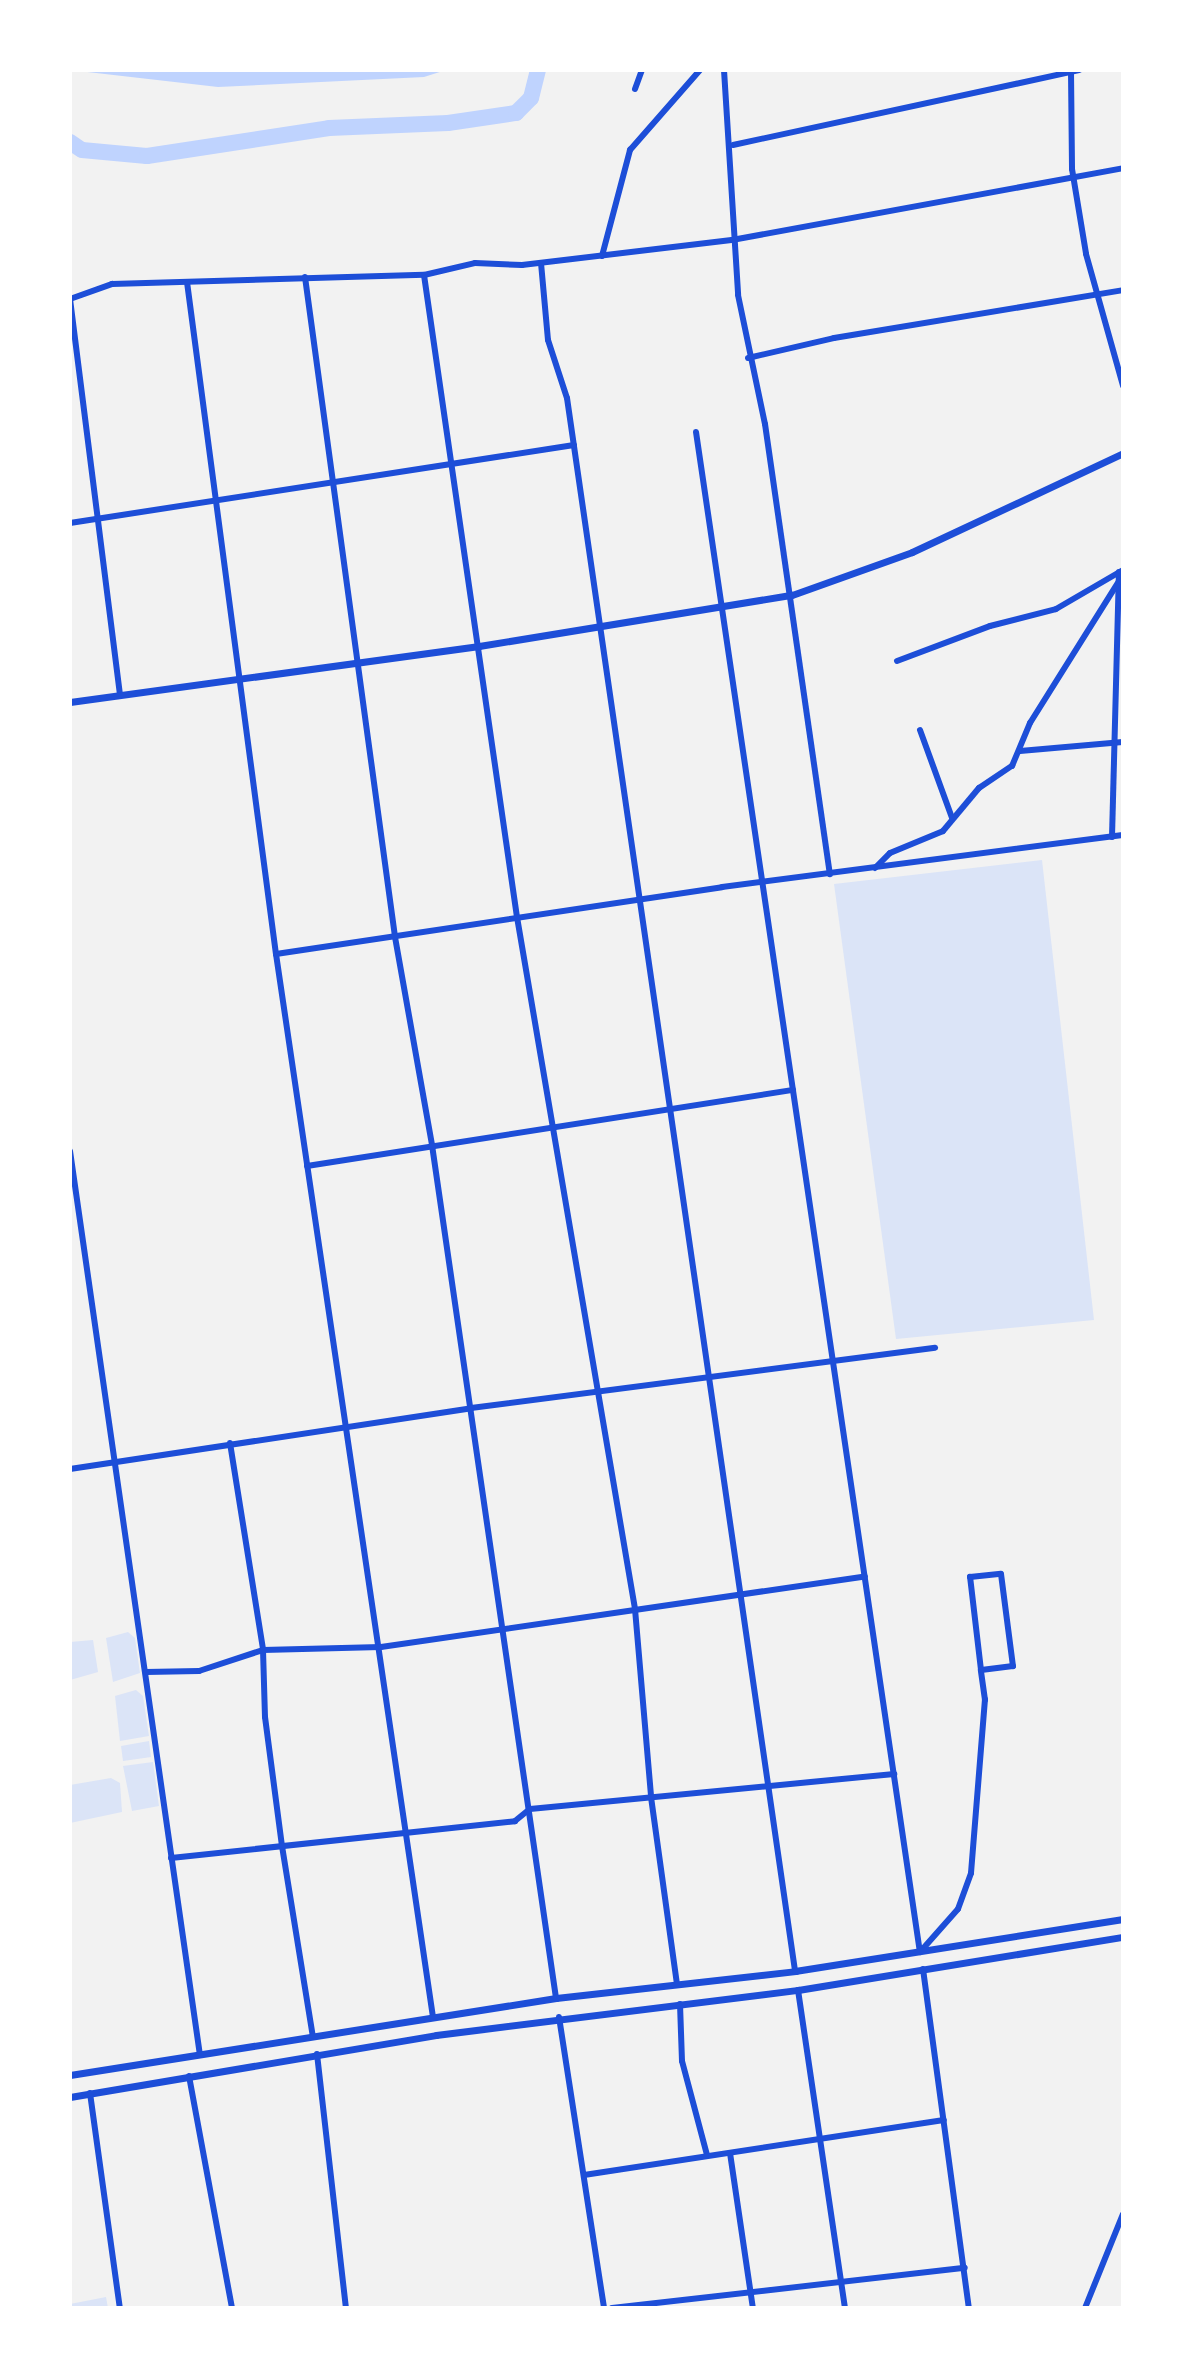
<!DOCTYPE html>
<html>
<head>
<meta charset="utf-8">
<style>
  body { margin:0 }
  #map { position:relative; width:1193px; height:2378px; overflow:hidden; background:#f2f2f2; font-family:"Source Sans 3",sans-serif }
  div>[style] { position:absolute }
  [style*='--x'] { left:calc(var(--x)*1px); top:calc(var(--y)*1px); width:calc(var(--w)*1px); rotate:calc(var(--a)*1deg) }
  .green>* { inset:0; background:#dbe4f7 }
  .water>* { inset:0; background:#bfd3fe }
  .river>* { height:16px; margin:-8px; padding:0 8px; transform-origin:8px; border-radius:8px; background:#bfd3fe }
  .minor>* { height:6px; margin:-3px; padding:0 3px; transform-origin:3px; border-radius:3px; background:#1d4ed8 }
  .tertiary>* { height:7px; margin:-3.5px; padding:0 3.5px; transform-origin:3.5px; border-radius:3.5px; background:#1d4ed8 }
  span { translate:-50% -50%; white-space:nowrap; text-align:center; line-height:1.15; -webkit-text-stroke:6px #fff; paint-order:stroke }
  .frame { position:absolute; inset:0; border:72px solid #fff; pointer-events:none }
</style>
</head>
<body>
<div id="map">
  <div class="green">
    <div style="clip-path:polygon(1042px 860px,1094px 1320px,896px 1339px,834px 884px)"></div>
    <div style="clip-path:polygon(128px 1632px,135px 1638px,140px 1673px,113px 1682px,106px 1638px)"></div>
    <div style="clip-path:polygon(93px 1640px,98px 1672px,70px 1680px,70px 1642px)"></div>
    <div style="clip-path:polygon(136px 1690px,143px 1696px,149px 1736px,120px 1741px,115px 1696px)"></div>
    <div style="clip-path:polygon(149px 1741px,151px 1757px,123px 1761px,121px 1746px)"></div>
    <div style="clip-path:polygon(153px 1762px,159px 1806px,132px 1811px,123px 1766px)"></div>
    <div style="clip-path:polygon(111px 1778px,120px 1783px,122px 1812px,70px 1823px,70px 1785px)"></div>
    <div style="clip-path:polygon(106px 2297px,108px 2308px,70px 2308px,70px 2304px)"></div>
  </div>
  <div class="water">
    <div style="clip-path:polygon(70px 70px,446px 70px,424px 77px,218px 87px)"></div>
  </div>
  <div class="river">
    <div style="--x:70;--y:142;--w:14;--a:34"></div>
    <div style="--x:82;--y:150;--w:65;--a:5.3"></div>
    <div style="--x:147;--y:156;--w:184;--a:-8.7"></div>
    <div style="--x:329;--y:128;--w:119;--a:-2.4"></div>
    <div style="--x:448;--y:123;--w:69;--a:-8.4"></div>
    <div style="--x:516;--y:113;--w:21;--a:-45"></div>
    <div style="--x:531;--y:98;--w:29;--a:-76"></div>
  </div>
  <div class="minor">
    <div style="--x:724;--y:70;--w:225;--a:86.4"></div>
    <div style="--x:738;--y:295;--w:132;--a:78.2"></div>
    <div style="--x:765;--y:424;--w:455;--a:81.8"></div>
    <div style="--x:1071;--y:72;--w:97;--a:89.4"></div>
    <div style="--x:1072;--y:169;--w:86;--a:80.6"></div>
    <div style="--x:1086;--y:254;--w:137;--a:74.3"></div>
    <div style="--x:635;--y:89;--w:20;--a:-70"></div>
    <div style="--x:733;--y:145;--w:354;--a:-12.2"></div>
    <div style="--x:602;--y:256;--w:110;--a:-75.2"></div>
    <div style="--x:630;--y:150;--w:106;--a:-48.8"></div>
    <div style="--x:541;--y:263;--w:77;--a:84.8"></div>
    <div style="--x:548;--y:340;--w:61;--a:71.9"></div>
    <div style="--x:567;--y:398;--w:1589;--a:81.75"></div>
    <div style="--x:424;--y:275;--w:649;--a:81.76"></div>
    <div style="--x:517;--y:917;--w:702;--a:80.32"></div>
    <div style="--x:635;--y:1609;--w:189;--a:85.1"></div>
    <div style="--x:651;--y:1797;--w:189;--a:82.1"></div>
    <div style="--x:305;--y:277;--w:666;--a:82.23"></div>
    <div style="--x:395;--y:937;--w:211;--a:79.9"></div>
    <div style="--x:432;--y:1145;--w:862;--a:81.73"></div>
    <div style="--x:187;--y:282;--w:678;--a:82.46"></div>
    <div style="--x:276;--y:954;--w:1075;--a:81.6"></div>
    <div style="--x:70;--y:299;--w:45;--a:-19.7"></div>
    <div style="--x:112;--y:284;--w:312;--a:-1.7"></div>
    <div style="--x:424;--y:275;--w:52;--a:-13.2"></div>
    <div style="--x:475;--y:263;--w:47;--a:2.4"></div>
    <div style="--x:522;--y:265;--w:211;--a:-6.8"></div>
    <div style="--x:732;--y:240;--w:398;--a:-10.4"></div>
    <div style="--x:70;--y:299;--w:399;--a:82.8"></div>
    <div style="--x:748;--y:358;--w:88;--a:-13.1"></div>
    <div style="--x:834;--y:338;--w:293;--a:-9.4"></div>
    <div style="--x:696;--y:432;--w:1536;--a:81.62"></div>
    <div style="--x:920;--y:1952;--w:57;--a:-48.5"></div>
    <div style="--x:958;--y:1909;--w:38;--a:-70"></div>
    <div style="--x:971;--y:1873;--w:174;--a:-85.4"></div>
    <div style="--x:985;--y:1700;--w:30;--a:-98"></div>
    <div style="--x:981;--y:1670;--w:94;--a:-96.7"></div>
    <div style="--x:970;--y:1577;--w:31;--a:-6"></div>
    <div style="--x:1001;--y:1574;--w:93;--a:82.6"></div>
    <div style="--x:1013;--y:1666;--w:32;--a:173"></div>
    <div style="--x:70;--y:523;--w:510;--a:-8.8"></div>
    <div style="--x:897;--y:661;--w:99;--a:-20.6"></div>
    <div style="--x:990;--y:626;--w:68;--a:-14.4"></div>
    <div style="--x:1056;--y:609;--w:78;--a:-30.2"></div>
    <div style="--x:920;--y:730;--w:94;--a:70"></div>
    <div style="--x:1020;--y:751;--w:103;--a:-5"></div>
    <div style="--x:1112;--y:837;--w:265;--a:-88.5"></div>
    <div style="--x:875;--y:868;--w:21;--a:-45"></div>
    <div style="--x:890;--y:853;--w:57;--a:-22.5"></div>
    <div style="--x:943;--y:831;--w:56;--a:-50.1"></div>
    <div style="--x:979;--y:788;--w:40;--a:-34"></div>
    <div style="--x:1012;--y:766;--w:47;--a:-67.3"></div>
    <div style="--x:1030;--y:723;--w:168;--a:-57.9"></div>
    <div style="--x:276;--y:954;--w:451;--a:-8.5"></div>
    <div style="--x:722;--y:887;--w:404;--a:-7.4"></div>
    <div style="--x:70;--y:1151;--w:913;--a:81.82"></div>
    <div style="--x:307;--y:1166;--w:492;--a:-8.9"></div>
    <div style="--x:230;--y:1443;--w:210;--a:80.9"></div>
    <div style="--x:263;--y:1650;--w:67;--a:88.3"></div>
    <div style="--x:265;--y:1717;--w:130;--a:82.5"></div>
    <div style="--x:282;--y:1846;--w:193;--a:80.8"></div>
    <div style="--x:70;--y:1469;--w:406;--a:-8.6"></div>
    <div style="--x:471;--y:1408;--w:468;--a:-7.4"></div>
    <div style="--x:146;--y:1672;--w:53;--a:-1.1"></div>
    <div style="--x:199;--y:1671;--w:67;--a:-18.2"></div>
    <div style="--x:263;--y:1650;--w:118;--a:-1.5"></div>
    <div style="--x:381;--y:1647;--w:489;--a:-8.3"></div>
    <div style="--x:171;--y:1858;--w:346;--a:-6.1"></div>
    <div style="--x:515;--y:1821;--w:19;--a:-39"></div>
    <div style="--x:530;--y:1809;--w:366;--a:-5.5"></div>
    <div style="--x:923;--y:1969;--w:342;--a:82.3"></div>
    <div style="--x:798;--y:1990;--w:321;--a:81.6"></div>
    <div style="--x:680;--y:2004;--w:57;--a:88"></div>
    <div style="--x:682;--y:2061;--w:97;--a:75.1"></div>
    <div style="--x:559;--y:2017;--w:294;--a:81.2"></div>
    <div style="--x:317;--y:2054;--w:256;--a:83.5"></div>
    <div style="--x:189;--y:2076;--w:236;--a:79.5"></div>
    <div style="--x:90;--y:2093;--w:217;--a:82.1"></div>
    <div style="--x:730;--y:2153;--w:157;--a:81.6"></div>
    <div style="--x:584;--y:2175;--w:364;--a:-8.7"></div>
    <div style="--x:612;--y:2308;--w:355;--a:-6.5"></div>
    <div style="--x:1085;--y:2308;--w:101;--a:-68"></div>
  </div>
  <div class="tertiary">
    <div style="--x:70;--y:702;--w:413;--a:-7.8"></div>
    <div style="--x:479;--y:646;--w:317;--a:-9.3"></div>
    <div style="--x:792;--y:595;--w:127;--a:-19.7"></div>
    <div style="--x:912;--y:552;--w:233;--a:-25.1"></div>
    <div style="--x:70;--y:2075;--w:492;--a:-9"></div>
    <div style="--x:556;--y:1998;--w:241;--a:-6.4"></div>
    <div style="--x:795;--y:1971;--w:332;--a:-9"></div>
    <div style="--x:70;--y:2097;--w:371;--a:-9.6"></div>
    <div style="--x:436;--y:2035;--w:365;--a:-7.1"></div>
    <div style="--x:798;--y:1990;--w:329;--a:-9.3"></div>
  </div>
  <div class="frame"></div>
</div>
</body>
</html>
